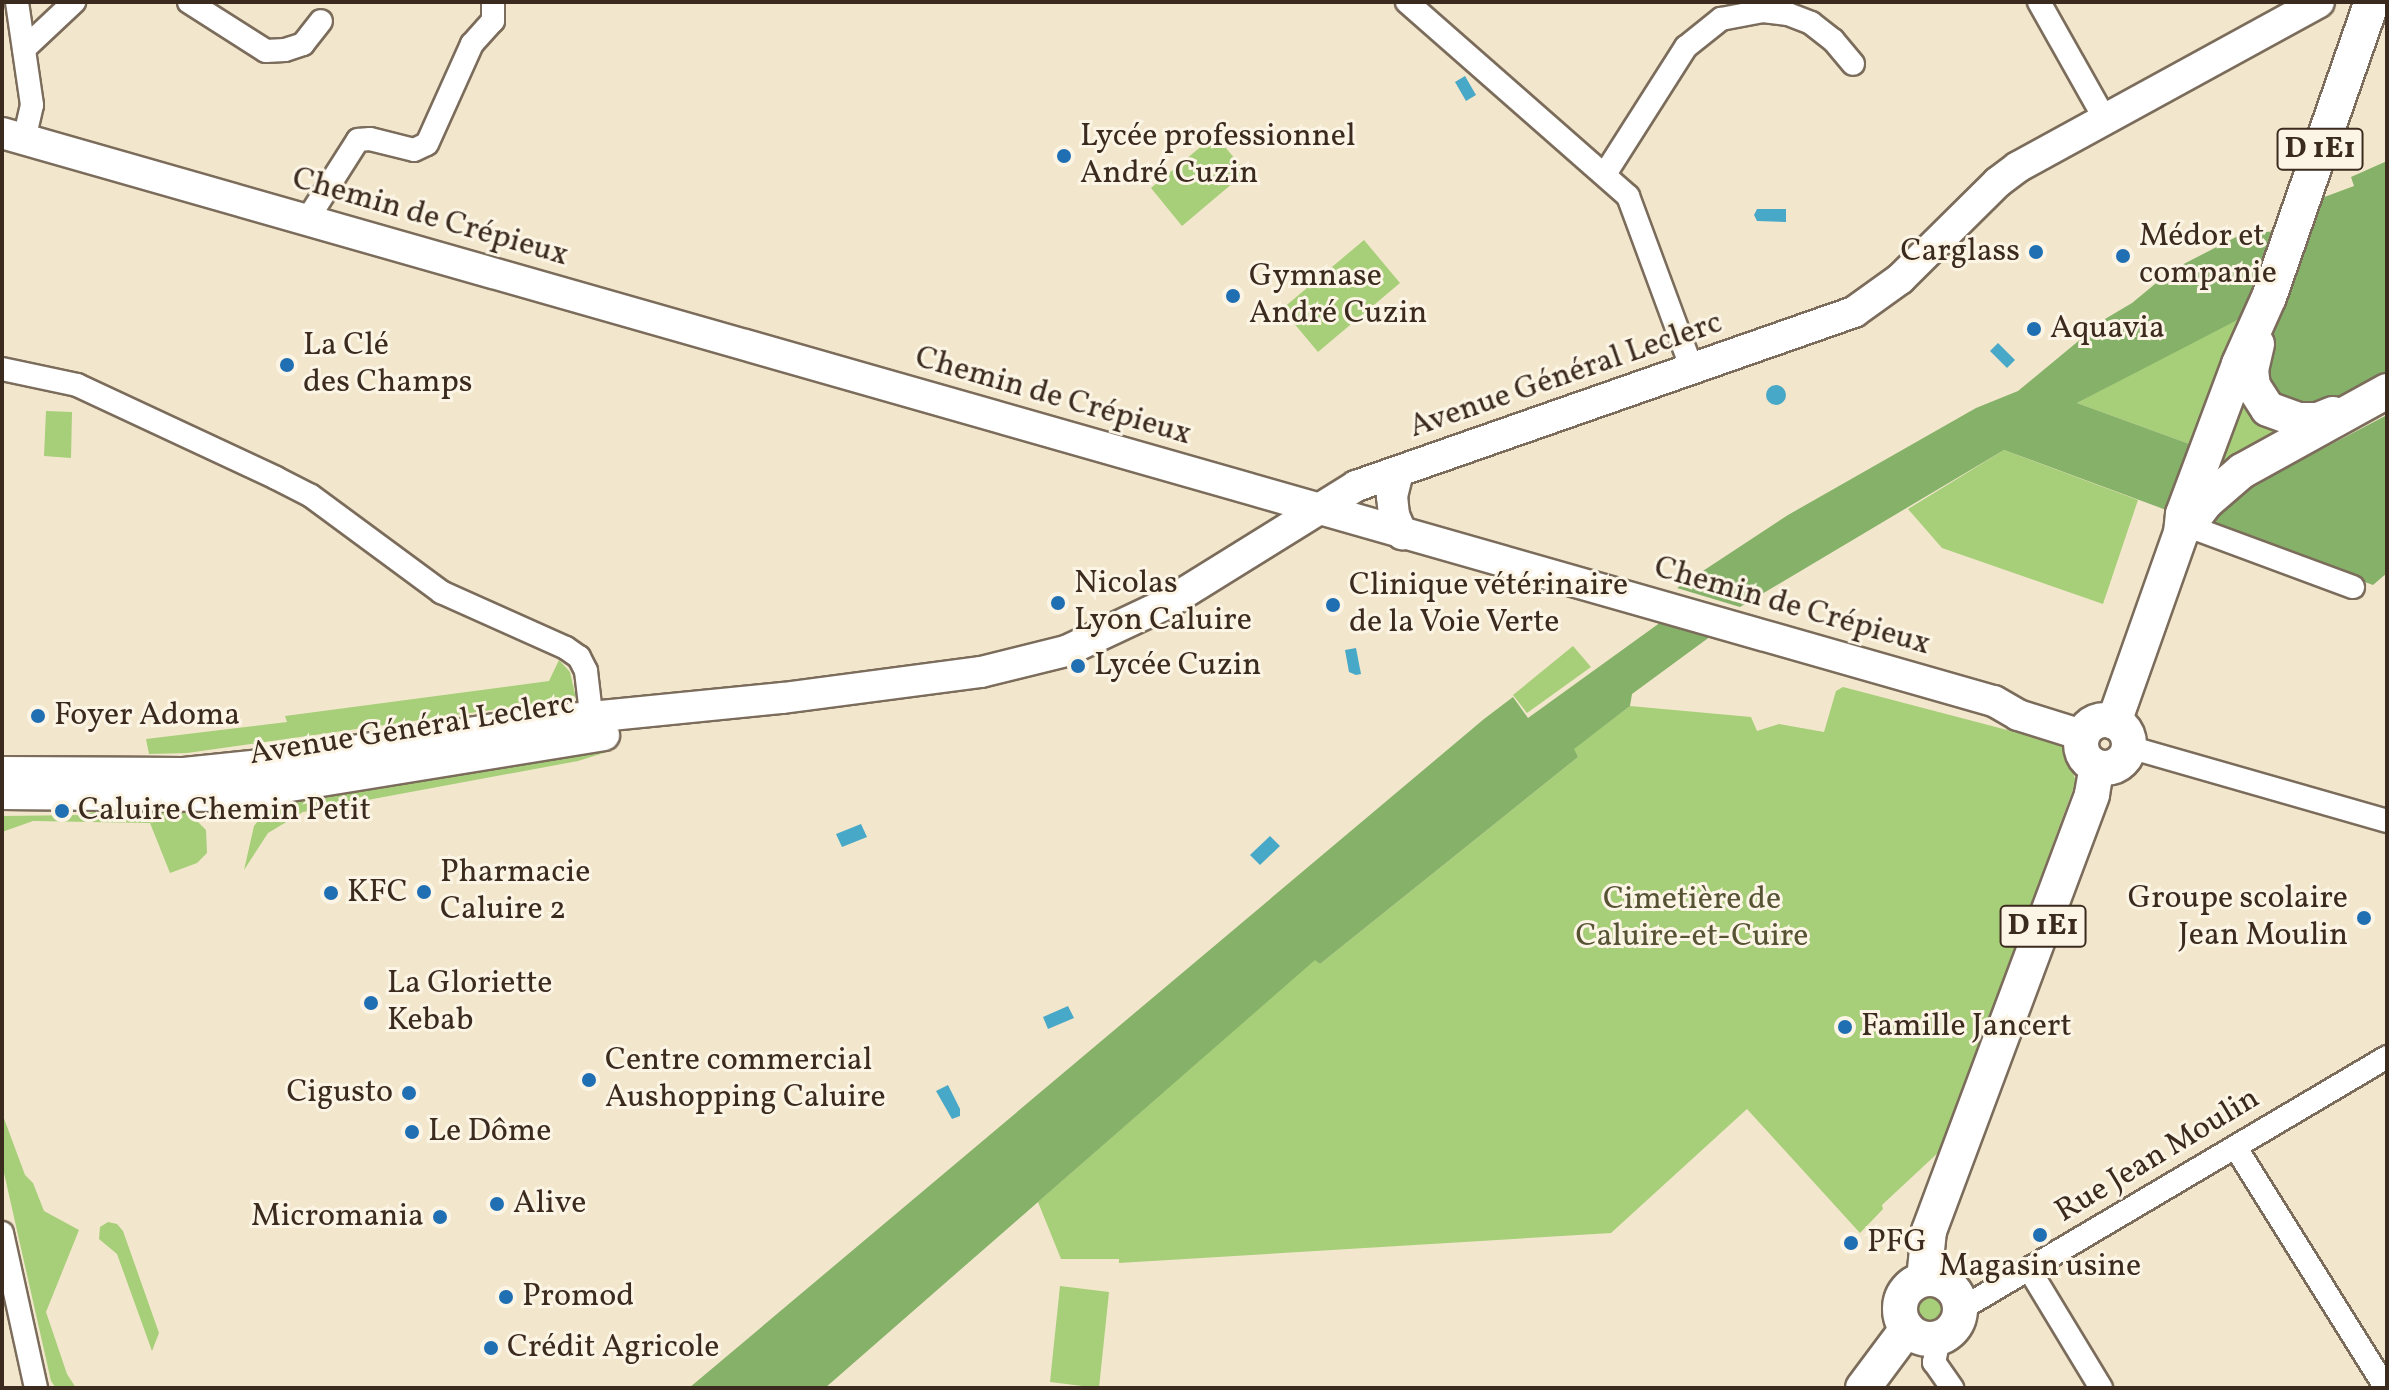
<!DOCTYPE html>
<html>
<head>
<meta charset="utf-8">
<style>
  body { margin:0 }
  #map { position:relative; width:2389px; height:1390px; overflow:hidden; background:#f2e7cc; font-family:Vollkorn,serif }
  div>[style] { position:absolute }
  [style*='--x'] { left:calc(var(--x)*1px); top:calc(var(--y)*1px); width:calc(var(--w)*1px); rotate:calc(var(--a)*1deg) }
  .green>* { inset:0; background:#a7ce79 }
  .round { border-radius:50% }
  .forest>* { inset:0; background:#85b169 }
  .water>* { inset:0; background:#48a8c7 }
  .roads { filter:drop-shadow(2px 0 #7b6c5b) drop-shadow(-2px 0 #7b6c5b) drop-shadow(0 2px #7b6c5b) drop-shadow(0 -2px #7b6c5b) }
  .street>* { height:22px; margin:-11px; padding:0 11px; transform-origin:11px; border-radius:11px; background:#fff }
  .secondary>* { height:30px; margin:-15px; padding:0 15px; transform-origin:15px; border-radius:15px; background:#fff }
  .primary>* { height:34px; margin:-17px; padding:0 17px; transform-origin:17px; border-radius:17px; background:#fff }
  .primary>.ring { margin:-17px; padding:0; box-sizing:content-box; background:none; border:34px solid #fff; border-radius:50% }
  .dots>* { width:22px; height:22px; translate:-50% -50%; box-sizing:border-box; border:4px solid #fcf5e5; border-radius:50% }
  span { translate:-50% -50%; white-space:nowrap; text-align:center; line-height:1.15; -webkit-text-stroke:6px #fcf5e5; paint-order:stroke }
  .shield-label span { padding:2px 6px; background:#fcf5e5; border:2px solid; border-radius:6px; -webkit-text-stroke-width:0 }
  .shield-label { font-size:30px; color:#3b2a1e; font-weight:700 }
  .poi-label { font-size:32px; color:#3b2a1e }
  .left { translate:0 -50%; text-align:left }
  .right { translate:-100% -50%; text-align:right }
  .street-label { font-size:32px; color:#3b2a1e }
  .park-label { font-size:32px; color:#565335 }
  .frame { position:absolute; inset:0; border:4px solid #3b2a1e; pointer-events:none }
</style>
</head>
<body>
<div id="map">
  <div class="green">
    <div style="clip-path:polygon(1215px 135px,1246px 172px,1182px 226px,1151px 188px)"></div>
    <div style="clip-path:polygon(1364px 240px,1400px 283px,1318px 352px,1282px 309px)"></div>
    <div style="clip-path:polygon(2245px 316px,2195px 446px,2077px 403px,2202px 337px)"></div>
    <div style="clip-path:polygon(2239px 394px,2292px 431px,2209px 479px)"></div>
    <div style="clip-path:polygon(46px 411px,72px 412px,71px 458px,44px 456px)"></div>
    <div style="clip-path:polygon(2004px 450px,2138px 500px,2103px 604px,1942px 548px,1908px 509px)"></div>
    <div style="clip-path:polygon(1573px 646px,1591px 667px,1527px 713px,1513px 695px)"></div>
    <div style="clip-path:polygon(559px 660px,570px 672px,576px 698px,187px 753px,149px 754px,146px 739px,287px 722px,285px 716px,549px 681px)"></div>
    <div style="clip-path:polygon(1843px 687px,2061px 744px,2076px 781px,1941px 1150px,1882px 1205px,1883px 1209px,1860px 1233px,1747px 1109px,1611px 1233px,1119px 1263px,1119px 1259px,1061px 1259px,1038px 1202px,1315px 959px,1320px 964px,1578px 757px,1573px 749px,1630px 706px,1751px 717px,1757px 731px,1779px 724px,1824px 732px,1836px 691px)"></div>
    <div style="clip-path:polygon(608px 746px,610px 751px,578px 761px,303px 812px,268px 833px,244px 870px,254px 826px,272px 803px)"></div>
    <div style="clip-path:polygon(103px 809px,186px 810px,206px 830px,207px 853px,197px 863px,170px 873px,150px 823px,33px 821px,2px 832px,2px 816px,83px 815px)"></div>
    <div style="clip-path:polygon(2px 1113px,25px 1175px,33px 1183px,44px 1211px,79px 1230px,46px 1312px,67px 1374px,76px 1388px,56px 1388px,51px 1381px,2px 1164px)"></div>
    <div style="clip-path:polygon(108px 1222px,117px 1224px,123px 1231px,159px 1333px,152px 1351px,117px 1254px,99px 1239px,100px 1227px)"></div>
    <div style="clip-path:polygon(1060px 1286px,1109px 1292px,1099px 1388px,1050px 1382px)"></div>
    <div class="round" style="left:1917px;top:1294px;width:28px;height:28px"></div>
  </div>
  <div class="forest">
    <div style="clip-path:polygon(2387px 161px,2387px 373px,2336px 402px,2307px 406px,2279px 399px,2269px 386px,2265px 357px,2319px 199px,2354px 186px,2351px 177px)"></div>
    <div style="clip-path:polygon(2275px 231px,2245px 316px,2077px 403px,2195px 446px,2169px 511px,2004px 450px,1740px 607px,1677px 588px,1788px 515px,1976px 408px,2018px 391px,2105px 319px,2132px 303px,2172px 270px,2240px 235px)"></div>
    <div style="clip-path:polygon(2387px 415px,2387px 573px,2373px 585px,2205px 523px,2240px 492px)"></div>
    <div style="clip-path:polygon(1661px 622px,1711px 636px,1632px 694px,1630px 706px,1574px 749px,1578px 757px,1320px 964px,1315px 960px,825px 1388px,689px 1388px,1484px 719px,1513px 697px,1528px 718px)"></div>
  </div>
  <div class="water">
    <div style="clip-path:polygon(1465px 76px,1476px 95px,1466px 101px,1455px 82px)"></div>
    <div style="clip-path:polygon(1757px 209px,1786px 209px,1786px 222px,1757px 221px,1754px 215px)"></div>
    <div style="clip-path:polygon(1998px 343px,2015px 360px,2007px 368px,1990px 351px)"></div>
    <div class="round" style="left:1766px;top:385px;width:20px;height:20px"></div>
    <div style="clip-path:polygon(1356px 648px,1361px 674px,1356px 675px,1349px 672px,1345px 650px)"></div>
    <div style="clip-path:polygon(861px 824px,867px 837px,842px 847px,836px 834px)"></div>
    <div style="clip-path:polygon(1270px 836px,1280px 846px,1260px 865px,1250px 855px)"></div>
    <div style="clip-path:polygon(1068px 1006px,1074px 1018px,1048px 1029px,1043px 1017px)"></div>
    <div style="clip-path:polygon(948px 1085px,960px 1109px,960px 1116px,952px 1119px,936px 1091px)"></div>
  </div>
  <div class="roads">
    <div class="street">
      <div style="--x:17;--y:2;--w:104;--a:81.7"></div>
      <div style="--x:32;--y:105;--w:35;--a:103"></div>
      <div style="--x:189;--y:2;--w:91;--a:32.5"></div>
      <div style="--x:266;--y:51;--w:19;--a:-3"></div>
      <div style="--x:285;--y:50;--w:19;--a:-18"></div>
      <div style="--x:303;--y:44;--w:29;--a:-52"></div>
      <div style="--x:1407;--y:2;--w:294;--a:41.3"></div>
      <div style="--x:1628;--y:196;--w:184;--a:69.7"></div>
      <div style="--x:2039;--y:2;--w:134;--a:60.6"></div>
      <div style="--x:24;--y:49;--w:69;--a:-43.2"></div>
      <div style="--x:1605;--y:174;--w:151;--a:-57.5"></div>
      <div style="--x:1686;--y:47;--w:45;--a:-38.7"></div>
      <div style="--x:1721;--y:19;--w:43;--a:-10.8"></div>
      <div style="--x:1763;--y:11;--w:25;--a:7"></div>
      <div style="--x:1788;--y:14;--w:25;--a:21"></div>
      <div style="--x:1811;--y:23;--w:28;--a:38"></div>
      <div style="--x:1833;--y:40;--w:31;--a:50"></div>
      <div style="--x:307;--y:220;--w:95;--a:-57.5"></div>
      <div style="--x:358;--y:140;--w:12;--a:-5"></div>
      <div style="--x:370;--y:139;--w:45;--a:14"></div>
      <div style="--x:414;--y:150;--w:14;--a:-25"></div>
      <div style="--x:427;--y:144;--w:110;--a:-65.8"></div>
      <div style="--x:472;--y:44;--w:31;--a:-48"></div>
      <div style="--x:493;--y:21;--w:19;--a:-90"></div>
      <div style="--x:2;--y:369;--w:77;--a:12"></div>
      <div style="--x:77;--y:385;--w:220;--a:25"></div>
      <div style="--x:276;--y:478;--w:39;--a:27"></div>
      <div style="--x:311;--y:496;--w:162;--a:36.4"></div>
      <div style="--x:441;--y:592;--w:137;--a:24.1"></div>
      <div style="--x:566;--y:648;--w:16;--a:35"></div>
      <div style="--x:579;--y:657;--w:16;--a:63"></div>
      <div style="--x:586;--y:671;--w:60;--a:83.3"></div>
      <div style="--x:2188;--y:526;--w:176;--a:20.3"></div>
      <div style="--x:2129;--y:747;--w:268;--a:16"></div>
      <div style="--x:2236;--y:1148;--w:283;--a:58"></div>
      <div style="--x:2;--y:1233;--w:159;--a:77.6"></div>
      <div style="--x:2029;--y:1269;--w:139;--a:58.8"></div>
      <div style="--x:1961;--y:1309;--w:495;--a:-30.6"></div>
      <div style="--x:1939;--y:1339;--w:24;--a:102"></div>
      <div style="--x:1934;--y:1362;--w:32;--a:55"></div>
    </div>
    <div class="secondary">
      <div style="--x:2;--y:133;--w:2071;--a:15.92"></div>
      <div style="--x:1994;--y:701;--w:28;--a:30"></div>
      <div style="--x:2018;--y:715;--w:67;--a:17.4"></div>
      <div style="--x:1398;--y:472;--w:25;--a:104"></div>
      <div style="--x:1392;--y:496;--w:19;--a:84"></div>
      <div style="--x:1394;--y:515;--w:21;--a:67"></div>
      <div style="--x:2;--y:772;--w:182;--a:0.3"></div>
      <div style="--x:184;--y:773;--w:85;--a:-6"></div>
      <div style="--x:269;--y:764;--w:275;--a:-8.8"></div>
      <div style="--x:541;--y:722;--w:243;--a:-5.7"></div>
      <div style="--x:783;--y:698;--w:200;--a:-7.5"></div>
      <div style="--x:981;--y:672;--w:88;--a:-13.9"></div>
      <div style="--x:1066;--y:651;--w:110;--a:-25.2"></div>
      <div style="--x:1166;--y:604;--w:224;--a:-31.8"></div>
      <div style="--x:1356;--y:486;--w:528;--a:-19.26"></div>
      <div style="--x:1854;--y:312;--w:57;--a:-35.7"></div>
      <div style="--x:1900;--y:279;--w:138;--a:-44.7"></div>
      <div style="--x:1998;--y:182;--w:25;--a:-37"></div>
      <div style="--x:2018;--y:167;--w:343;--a:-28.7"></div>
      <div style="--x:2;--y:794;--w:226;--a:0.5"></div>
      <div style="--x:228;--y:796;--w:381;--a:-9.2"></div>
    </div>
    <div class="primary">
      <div style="--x:2257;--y:344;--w:27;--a:103"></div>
      <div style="--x:2251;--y:370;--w:16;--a:83"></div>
      <div style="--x:2253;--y:386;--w:27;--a:57"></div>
      <div style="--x:2268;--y:409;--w:33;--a:20"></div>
      <div style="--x:2299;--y:420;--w:19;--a:0"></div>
      <div style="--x:2318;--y:420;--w:16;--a:-22"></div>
      <div style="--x:2187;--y:527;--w:30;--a:-53"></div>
      <div style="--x:2205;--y:503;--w:49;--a:-40.9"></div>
      <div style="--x:2242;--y:471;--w:166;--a:-28.9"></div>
      <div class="ring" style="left:2081px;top:720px;width:14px;height:14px"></div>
      <div style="--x:2114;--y:722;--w:201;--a:-70.5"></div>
      <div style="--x:2181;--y:533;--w:19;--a:-84"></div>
      <div style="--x:2183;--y:514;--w:160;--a:-69.5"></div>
      <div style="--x:2239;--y:364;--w:73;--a:-65.9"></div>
      <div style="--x:2269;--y:297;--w:312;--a:-70.8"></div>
      <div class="ring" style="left:1900px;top:1279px;width:26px;height:26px"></div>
      <div style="--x:1924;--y:1279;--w:48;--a:-84.1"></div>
      <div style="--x:1929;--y:1231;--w:466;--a:-69.5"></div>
      <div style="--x:2092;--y:794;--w:27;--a:-80"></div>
      <div style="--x:1863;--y:1388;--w:74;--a:-53.3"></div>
    </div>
  </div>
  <div class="dots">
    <div style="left:1064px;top:156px;background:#1f6fb2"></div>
    <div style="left:2036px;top:252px;background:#1f6fb2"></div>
    <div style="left:2123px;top:256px;background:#1f6fb2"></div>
    <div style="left:1233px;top:296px;background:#1f6fb2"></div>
    <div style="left:2034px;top:329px;background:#1f6fb2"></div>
    <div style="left:287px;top:365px;background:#1f6fb2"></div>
    <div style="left:1058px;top:603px;background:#1f6fb2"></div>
    <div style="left:1333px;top:605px;background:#1f6fb2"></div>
    <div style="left:1078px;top:666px;background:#1f6fb2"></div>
    <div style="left:38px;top:716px;background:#1f6fb2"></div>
    <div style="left:62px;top:811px;background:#1f6fb2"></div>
    <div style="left:424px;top:892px;background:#1f6fb2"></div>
    <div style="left:331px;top:893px;background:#1f6fb2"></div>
    <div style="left:2364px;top:918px;background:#1f6fb2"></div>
    <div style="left:371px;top:1003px;background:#1f6fb2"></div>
    <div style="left:1845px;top:1027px;background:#1f6fb2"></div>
    <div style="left:589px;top:1080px;background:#1f6fb2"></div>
    <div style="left:409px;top:1093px;background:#1f6fb2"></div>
    <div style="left:412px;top:1132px;background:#1f6fb2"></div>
    <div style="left:497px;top:1204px;background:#1f6fb2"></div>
    <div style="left:440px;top:1217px;background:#1f6fb2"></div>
    <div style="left:2040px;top:1235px;background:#1f6fb2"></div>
    <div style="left:1851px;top:1243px;background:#1f6fb2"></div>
    <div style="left:506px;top:1297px;background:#1f6fb2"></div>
    <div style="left:491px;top:1348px;background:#1f6fb2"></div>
  </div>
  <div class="shield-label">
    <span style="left:2320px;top:149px">D 1E1</span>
    <span style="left:2043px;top:926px">D 1E1</span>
  </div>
  <div class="poi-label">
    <span class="left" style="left:1080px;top:156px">Lycée professionnel<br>André Cuzin</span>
    <span class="left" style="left:2139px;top:256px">Médor et<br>companie</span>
    <span class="right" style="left:2020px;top:252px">Carglass</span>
    <span class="left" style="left:1249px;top:296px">Gymnase<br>André Cuzin</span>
    <span class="left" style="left:2050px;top:329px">Aquavia</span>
    <span class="left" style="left:303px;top:365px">La Clé<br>des Champs</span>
    <span class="left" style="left:1074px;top:603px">Nicolas<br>Lyon Caluire</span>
    <span class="left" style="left:1349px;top:605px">Clinique vétérinaire<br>de la Voie Verte</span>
    <span class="left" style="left:1094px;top:666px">Lycée Cuzin</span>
    <span class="left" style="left:54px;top:716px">Foyer Adoma</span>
    <span class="left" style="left:78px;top:811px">Caluire Chemin Petit</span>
    <span class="left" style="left:440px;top:892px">Pharmacie<br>Caluire 2</span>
    <span class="left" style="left:347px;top:893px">KFC</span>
    <span class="right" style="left:2348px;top:918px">Groupe scolaire<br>Jean Moulin</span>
    <span class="left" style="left:387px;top:1003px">La Gloriette<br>Kebab</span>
    <span class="left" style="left:1861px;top:1027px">Famille Jancert</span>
    <span class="left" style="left:605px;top:1080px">Centre commercial<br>Aushopping Caluire</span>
    <span class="right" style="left:393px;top:1093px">Cigusto</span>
    <span class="left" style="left:428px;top:1132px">Le Dôme</span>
    <span class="left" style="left:513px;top:1204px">Alive</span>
    <span class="right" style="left:424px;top:1217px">Micromania</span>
    <span class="left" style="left:1867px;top:1243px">PFG</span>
    <span style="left:2040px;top:1267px">Magasin usine</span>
    <span class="left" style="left:522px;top:1297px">Promod</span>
    <span class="left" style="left:507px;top:1348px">Crédit Agricole</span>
  </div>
  <div class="street-label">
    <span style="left:430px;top:218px;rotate:16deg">Chemin de Crépieux</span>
    <span style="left:1566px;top:376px;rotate:-19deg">Avenue Général Leclerc</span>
    <span style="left:1053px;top:397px;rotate:16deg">Chemin de Crépieux</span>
    <span style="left:1792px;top:607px;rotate:16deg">Chemin de Crépieux</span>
    <span style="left:412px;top:730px;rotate:-9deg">Avenue Général Leclerc</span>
    <span style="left:2158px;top:1156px;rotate:-31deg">Rue Jean Moulin</span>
  </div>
  <div class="park-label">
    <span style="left:1692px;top:919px">Cimetière de<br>Caluire-et-Cuire</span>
  </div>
  <div class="frame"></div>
</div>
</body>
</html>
